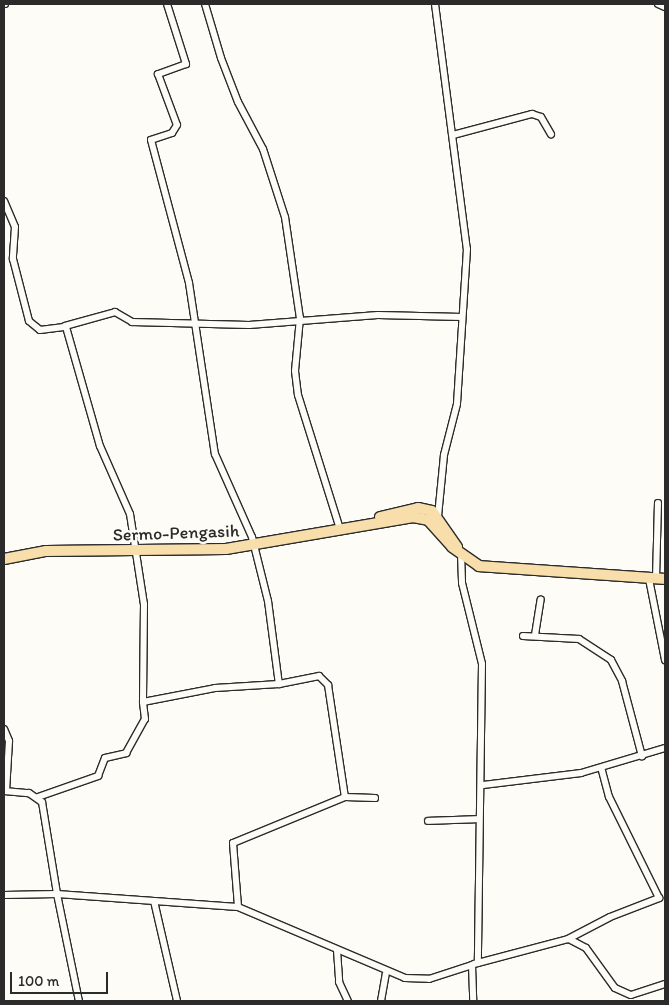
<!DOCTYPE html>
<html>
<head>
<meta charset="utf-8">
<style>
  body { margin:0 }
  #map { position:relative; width:669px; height:1005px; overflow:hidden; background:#fdfcf7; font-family:Itim,sans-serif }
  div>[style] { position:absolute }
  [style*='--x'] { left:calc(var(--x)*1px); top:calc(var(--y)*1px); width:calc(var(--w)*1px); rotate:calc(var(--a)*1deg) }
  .roads { filter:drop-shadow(1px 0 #2b2b2b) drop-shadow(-1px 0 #2b2b2b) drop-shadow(0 1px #2b2b2b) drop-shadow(0 -1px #2b2b2b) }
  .street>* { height:6px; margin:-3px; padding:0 3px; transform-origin:3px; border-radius:3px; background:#fdfcf7 }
  .primary>* { height:10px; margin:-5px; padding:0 5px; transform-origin:5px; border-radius:5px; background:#f8deab }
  span { translate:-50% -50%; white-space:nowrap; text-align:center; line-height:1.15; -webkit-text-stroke:5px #fdfcf7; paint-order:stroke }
  .street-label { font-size:18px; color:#2b2b2b }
  .frame { position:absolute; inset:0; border:5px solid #2b2b2b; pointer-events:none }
  .scale { position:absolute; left:10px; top:972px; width:98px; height:22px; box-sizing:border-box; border:2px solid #2b2b2b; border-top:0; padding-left:6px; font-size:15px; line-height:18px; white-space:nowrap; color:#2b2b2b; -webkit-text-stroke:4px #fdfcf7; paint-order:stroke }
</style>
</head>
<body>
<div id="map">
  <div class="roads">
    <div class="street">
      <div style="--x:4;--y:4;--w:1;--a:0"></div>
      <div style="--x:167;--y:4;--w:63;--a:72.4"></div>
      <div style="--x:186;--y:64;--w:30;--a:160"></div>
      <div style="--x:158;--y:74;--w:54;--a:69.6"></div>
      <div style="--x:177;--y:125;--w:9;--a:122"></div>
      <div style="--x:172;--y:133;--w:22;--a:162"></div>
      <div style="--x:151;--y:140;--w:148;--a:75.1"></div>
      <div style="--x:189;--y:283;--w:173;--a:81.4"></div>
      <div style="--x:215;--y:454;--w:91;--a:66"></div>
      <div style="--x:252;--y:537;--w:66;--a:76"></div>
      <div style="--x:268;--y:601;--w:84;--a:82.5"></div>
      <div style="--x:279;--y:684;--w:41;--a:-11.3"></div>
      <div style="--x:319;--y:676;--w:13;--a:45"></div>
      <div style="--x:328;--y:685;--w:113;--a:81.4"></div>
      <div style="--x:345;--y:797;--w:121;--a:157.7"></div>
      <div style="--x:233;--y:843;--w:64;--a:85.5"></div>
      <div style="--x:205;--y:4;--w:56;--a:73.5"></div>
      <div style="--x:221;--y:58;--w:47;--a:68.9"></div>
      <div style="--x:238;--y:102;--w:53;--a:62"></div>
      <div style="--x:263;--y:149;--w:71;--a:72.1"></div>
      <div style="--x:285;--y:217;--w:102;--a:81.6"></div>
      <div style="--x:300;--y:318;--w:53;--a:95.4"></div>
      <div style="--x:295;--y:371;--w:24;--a:83"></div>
      <div style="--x:298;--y:395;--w:140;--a:72.6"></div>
      <div style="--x:435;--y:4;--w:247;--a:82.6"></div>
      <div style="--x:467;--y:249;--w:155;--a:93.7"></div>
      <div style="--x:457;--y:404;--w:53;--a:104.3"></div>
      <div style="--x:444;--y:455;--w:61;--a:95.6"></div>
      <div style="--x:658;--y:4;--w:8;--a:23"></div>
      <div style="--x:453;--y:135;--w:82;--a:-14.9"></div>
      <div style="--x:532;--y:114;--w:9;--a:18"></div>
      <div style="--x:541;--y:117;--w:20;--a:60"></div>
      <div style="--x:4;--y:201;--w:28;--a:67"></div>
      <div style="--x:15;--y:227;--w:32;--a:94"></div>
      <div style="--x:13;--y:259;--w:64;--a:75.5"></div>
      <div style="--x:29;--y:321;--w:14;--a:39"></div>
      <div style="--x:40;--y:330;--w:26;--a:-7"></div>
      <div style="--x:66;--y:327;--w:124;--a:74.1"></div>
      <div style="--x:100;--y:446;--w:74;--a:66.2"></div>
      <div style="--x:130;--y:514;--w:91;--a:81.2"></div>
      <div style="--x:144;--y:604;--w:98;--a:90.6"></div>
      <div style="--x:143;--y:702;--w:73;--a:-11"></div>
      <div style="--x:215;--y:688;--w:64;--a:-3.6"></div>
      <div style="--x:65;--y:326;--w:52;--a:-15.6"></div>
      <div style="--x:115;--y:312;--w:20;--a:30"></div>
      <div style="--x:132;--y:322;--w:117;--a:1.5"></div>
      <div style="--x:249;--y:325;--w:129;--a:-4.4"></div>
      <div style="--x:378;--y:315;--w:84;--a:1.4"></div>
      <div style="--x:461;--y:553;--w:30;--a:88"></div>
      <div style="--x:462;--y:583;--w:83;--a:76.1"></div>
      <div style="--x:482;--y:664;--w:299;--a:90.8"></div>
      <div style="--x:649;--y:579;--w:83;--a:78.8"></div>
      <div style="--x:656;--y:579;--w:76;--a:-88.5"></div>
      <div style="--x:535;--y:635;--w:36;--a:-81"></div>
      <div style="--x:523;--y:636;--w:56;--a:3.1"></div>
      <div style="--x:579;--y:639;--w:38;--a:33"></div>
      <div style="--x:611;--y:660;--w:24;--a:62"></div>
      <div style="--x:622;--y:681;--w:78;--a:75.1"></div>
      <div style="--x:4;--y:729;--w:13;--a:67"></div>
      <div style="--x:9;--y:741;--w:50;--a:93.4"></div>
      <div style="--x:483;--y:785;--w:99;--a:-7"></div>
      <div style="--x:581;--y:773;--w:88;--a:-16.6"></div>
      <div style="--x:4;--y:791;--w:25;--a:5"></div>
      <div style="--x:29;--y:793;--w:16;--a:35"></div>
      <div style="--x:42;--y:802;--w:93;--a:80.7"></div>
      <div style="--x:57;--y:894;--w:181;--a:4.1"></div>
      <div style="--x:238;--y:907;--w:181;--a:23"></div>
      <div style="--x:405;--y:978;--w:24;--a:2"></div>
      <div style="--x:429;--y:979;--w:45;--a:-18"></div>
      <div style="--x:472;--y:965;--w:36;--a:88"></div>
      <div style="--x:38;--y:797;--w:64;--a:-19.3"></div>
      <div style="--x:98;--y:776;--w:19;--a:-69"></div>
      <div style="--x:105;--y:758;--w:22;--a:-13"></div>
      <div style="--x:126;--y:753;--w:39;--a:-61"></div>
      <div style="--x:145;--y:719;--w:17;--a:-97"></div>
      <div style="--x:345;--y:797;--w:30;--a:2"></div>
      <div style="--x:428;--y:821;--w:51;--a:-2.2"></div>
      <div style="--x:4;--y:895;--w:53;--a:-1.1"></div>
      <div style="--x:57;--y:894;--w:109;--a:78.4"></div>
      <div style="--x:154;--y:901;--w:103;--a:77"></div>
      <div style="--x:569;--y:939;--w:19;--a:28"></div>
      <div style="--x:586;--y:948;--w:49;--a:54.1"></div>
      <div style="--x:615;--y:988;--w:17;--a:24"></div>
      <div style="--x:631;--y:995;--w:36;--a:-18"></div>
      <div style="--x:337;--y:950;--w:32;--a:86"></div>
      <div style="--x:339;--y:982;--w:21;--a:65"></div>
      <div style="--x:474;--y:964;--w:97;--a:-14.9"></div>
      <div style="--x:568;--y:939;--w:47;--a:-27.6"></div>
      <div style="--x:610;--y:917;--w:53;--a:-21.2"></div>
      <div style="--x:659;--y:898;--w:113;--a:-116.3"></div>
      <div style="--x:609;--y:797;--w:30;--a:-105"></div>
      <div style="--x:381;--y:1001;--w:28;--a:-80"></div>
    </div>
    <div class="primary">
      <div style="--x:380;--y:517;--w:39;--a:-13"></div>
      <div style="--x:418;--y:508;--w:14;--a:12"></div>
      <div style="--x:432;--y:511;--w:44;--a:55.2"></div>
      <div style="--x:4;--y:559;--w:43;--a:-10.8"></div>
      <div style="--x:46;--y:551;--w:180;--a:-0.6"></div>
      <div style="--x:226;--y:549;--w:190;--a:-9.7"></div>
      <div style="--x:413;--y:517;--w:15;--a:11"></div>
      <div style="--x:428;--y:520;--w:36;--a:48"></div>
      <div style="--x:452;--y:547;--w:33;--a:35"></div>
      <div style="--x:479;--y:566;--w:186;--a:4"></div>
    </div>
  </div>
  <div class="street-label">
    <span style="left:176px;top:533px;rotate:-2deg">Sermo-Pengasih</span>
  </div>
  <div class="frame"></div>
  <div class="scale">100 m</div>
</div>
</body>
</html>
